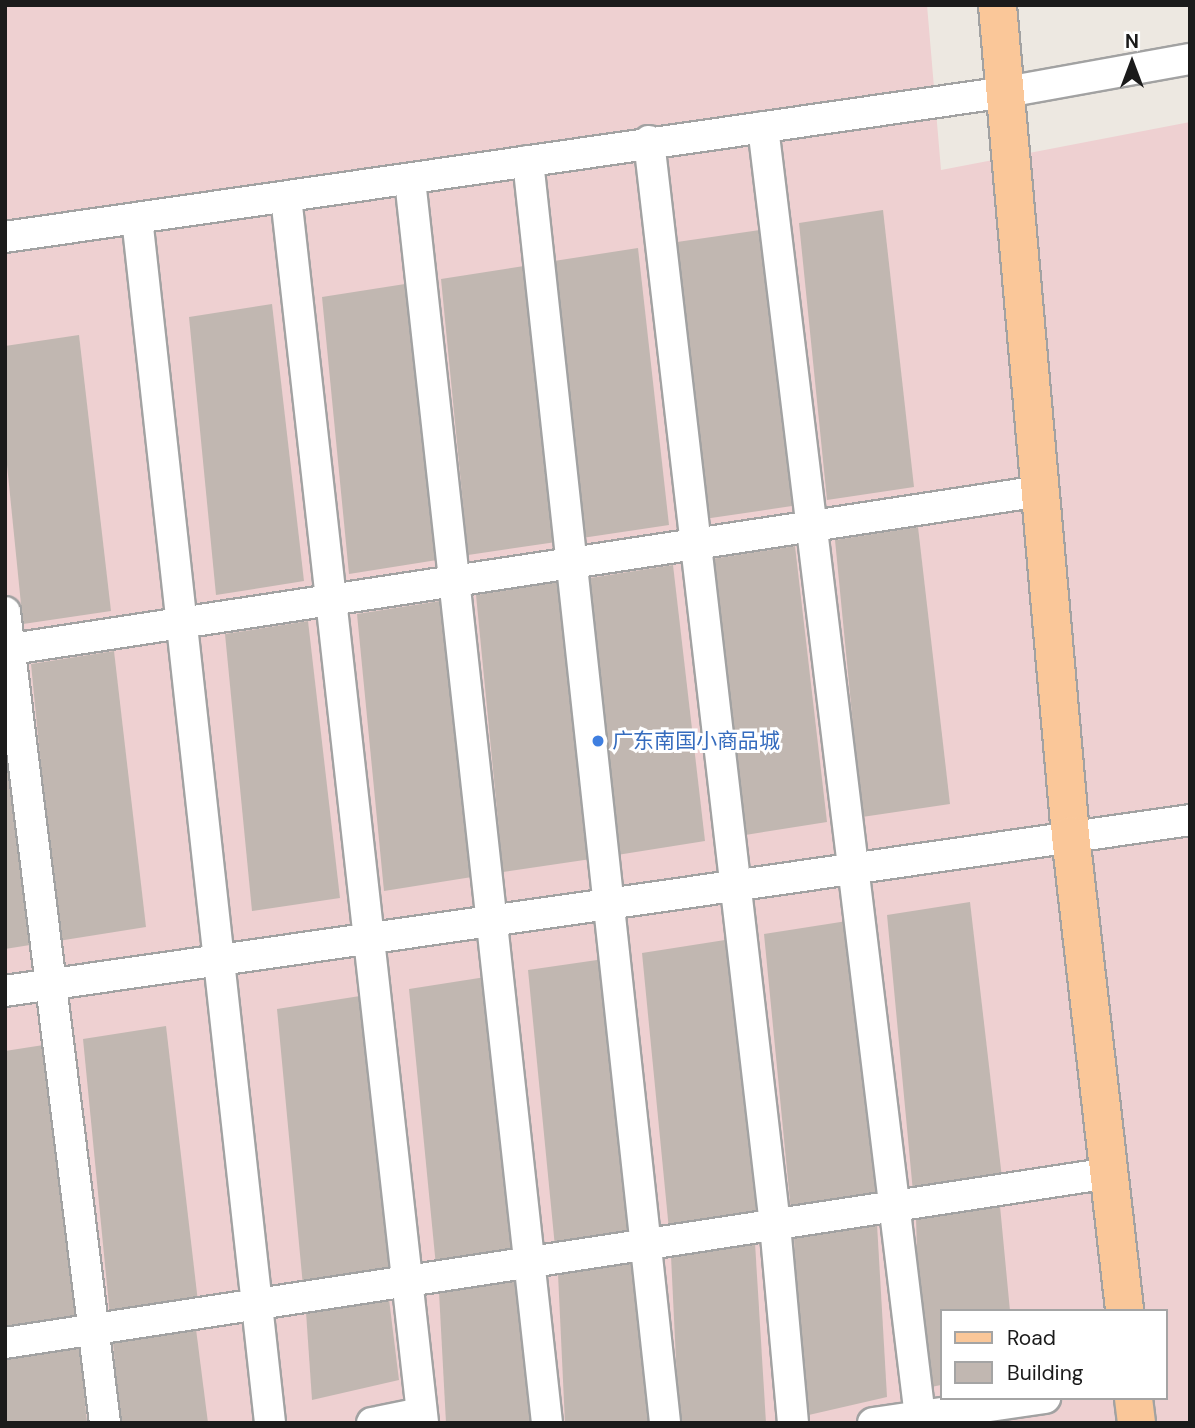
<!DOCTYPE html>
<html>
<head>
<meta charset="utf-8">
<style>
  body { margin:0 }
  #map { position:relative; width:1195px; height:1428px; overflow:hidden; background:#ede8e1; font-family:"DM Sans","Noto Sans SC",sans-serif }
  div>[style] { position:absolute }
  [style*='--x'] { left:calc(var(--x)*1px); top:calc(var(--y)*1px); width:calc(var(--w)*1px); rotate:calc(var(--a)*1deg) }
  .commercial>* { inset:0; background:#eed0d1 }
  .building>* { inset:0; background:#c1b7b1 }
  .roads { filter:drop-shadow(2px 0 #a2a2a2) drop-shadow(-2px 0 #a2a2a2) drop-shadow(0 2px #a2a2a2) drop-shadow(0 -2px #a2a2a2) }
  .minor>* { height:30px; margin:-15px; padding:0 15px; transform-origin:15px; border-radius:15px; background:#fff }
  .major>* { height:37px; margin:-18.5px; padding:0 18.5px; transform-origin:18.5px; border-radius:18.5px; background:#fac799 }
  .dots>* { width:19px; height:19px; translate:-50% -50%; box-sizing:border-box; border:4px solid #fff; border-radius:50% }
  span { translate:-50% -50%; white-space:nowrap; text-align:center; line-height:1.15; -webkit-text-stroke:6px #fff; paint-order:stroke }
  .shop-label { font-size:21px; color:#366cbe }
  .left { translate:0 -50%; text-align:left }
  .frame { position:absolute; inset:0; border:7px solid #1b1b1b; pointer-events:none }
  .legend { position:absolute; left:940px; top:1309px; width:228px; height:91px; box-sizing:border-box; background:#fff; border:2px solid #a4a4a4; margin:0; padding:9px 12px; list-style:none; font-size:21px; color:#1b1b1b }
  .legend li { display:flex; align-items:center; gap:14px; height:35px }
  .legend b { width:35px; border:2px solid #a4a4a4 }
  .north { position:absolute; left:1097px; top:28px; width:70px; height:70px; -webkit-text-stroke:5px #fff; paint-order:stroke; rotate:0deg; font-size:19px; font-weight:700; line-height:28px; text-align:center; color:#1b1b1b }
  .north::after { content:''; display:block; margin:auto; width:24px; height:32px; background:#1b1b1b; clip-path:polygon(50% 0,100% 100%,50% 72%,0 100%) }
</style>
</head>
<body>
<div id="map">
  <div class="commercial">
    <div style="clip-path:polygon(evenodd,5px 5px,927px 5px,941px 170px,1190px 122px,1190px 1423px,5px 1423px,5px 5px,941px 1311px,1165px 1311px,1165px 1398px,941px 1398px,941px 1311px)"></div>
  </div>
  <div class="building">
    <div style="clip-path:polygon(883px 210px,914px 487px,827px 500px,799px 223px)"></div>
    <div style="clip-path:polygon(760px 230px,792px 506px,704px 519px,677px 242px)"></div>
    <div style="clip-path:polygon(638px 248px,669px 525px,582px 538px,554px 261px)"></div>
    <div style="clip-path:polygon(524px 266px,556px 542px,468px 555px,441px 279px)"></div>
    <div style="clip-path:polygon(405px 284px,437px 560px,349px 574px,322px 297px)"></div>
    <div style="clip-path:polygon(272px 304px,304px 581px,216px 595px,189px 317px)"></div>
    <div style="clip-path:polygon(79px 335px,111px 611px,23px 624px,5px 445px,5px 346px)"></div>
    <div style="clip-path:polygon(918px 527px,950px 804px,862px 817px,835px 540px)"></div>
    <div style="clip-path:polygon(795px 546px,827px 822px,739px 836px,712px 559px)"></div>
    <div style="clip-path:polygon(673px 565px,705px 841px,617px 855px,590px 578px)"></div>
    <div style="clip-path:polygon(559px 582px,591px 859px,503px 872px,476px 595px)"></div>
    <div style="clip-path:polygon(440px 601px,472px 877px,384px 891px,357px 614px)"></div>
    <div style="clip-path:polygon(308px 621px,340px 898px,252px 911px,225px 634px)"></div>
    <div style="clip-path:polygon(114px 651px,146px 927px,58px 941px,31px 664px)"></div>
    <div style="clip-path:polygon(5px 745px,30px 945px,5px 949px)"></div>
    <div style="clip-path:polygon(970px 902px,1002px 1178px,913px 1192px,887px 915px)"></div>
    <div style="clip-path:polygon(847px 921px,879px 1197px,791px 1211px,764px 934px)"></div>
    <div style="clip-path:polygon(725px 940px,757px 1216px,669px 1230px,642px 953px)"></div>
    <div style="clip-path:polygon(611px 958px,643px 1234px,555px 1247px,528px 970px)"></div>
    <div style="clip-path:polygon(492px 976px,524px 1252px,436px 1266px,409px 989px)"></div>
    <div style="clip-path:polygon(360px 996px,391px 1272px,303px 1286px,277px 1009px)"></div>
    <div style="clip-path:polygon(166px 1026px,198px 1302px,110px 1316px,83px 1039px)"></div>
    <div style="clip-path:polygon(50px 1044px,81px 1320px,5px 1332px,5px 1051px)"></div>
    <div style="clip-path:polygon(1000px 1206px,1010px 1311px,941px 1311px,941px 1385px,921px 1389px,916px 1218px)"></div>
    <div style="clip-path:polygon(877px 1224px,887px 1397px,800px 1417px,794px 1237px)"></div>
    <div style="clip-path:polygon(755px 1243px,766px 1423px,679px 1423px,671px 1256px)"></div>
    <div style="clip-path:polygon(641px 1261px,653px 1423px,565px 1423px,558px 1274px)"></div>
    <div style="clip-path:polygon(522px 1279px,533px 1423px,446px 1423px,439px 1292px)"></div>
    <div style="clip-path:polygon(389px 1299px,399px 1380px,312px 1400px,306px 1312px)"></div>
    <div style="clip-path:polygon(196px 1329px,208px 1423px,120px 1423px,113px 1342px)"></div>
    <div style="clip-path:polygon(80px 1348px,87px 1423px,5px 1423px,5px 1359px)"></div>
  </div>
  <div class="roads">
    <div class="minor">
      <div style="--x:763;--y:127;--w:1299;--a:83.06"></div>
      <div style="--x:649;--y:141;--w:1091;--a:83.37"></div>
      <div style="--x:775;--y:1225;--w:199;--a:84.8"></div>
      <div style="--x:528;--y:161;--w:1269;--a:83.8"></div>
      <div style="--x:410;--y:180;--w:1251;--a:83.71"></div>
      <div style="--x:286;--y:197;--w:1234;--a:83.62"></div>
      <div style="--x:137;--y:218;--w:1212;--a:83.7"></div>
      <div style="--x:5;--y:237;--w:1011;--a:-8.24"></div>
      <div style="--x:1006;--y:92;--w:187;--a:-10.2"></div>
      <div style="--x:5;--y:612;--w:817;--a:82.97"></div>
      <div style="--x:5;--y:650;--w:1047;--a:-8.73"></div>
      <div style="--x:5;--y:991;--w:1197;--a:-8.21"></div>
      <div style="--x:5;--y:1343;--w:1118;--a:-8.75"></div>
      <div style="--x:372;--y:1423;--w:50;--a:-11.5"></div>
      <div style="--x:873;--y:1423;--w:174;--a:-8.3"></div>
    </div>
    <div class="major">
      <div style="--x:997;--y:5;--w:833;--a:84.97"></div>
      <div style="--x:1070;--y:835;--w:479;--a:83.5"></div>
      <div style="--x:1133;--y:1398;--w:25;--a:83"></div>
    </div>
  </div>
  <div class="dots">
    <div style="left:598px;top:741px;background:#3f7fe0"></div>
  </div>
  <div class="shop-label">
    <span class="left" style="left:612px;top:741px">广东南国小商品城</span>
  </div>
  <div class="frame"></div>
  <ul class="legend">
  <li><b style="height:9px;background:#fac799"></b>Road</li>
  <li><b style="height:19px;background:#c1b7b1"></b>Building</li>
  </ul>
  <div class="north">N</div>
</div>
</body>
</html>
